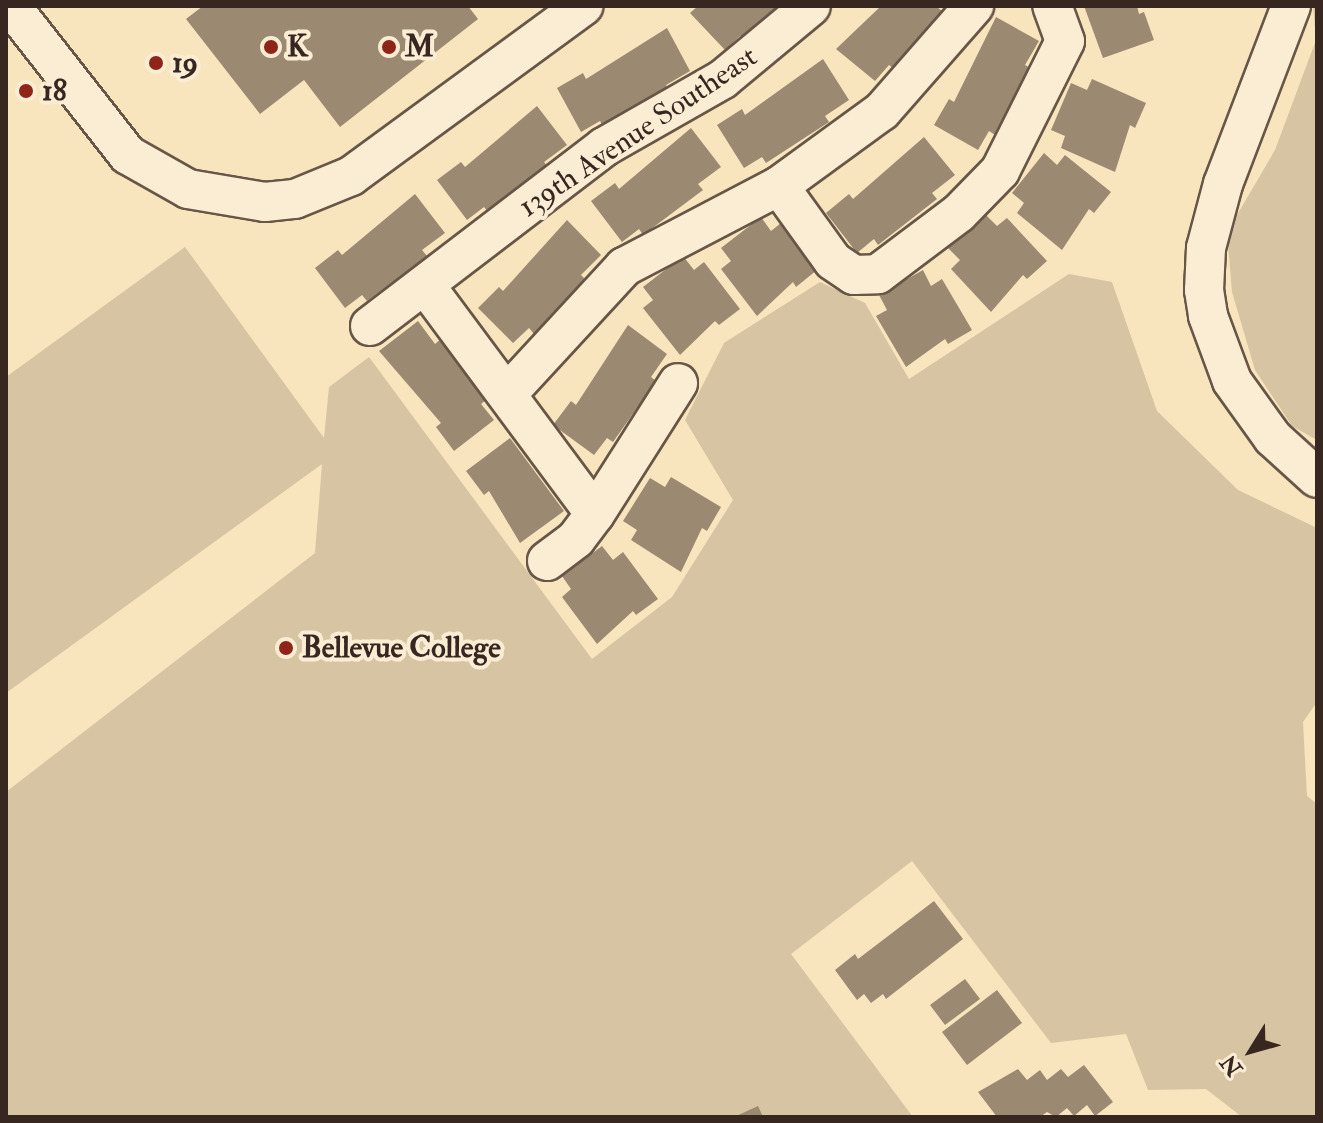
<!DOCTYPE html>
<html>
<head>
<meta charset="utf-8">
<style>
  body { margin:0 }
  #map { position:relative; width:1323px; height:1123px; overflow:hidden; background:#f8e4bd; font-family:"IM FELL Double Pica",serif }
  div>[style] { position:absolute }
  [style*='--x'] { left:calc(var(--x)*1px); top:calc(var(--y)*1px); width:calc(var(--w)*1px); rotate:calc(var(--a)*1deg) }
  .green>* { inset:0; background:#d7c4a2 }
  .building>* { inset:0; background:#9c8972 }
  .roads { filter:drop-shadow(2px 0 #685647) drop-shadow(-2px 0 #685647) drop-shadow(0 2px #685647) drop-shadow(0 -2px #685647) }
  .minor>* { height:38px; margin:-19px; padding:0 19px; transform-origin:19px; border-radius:19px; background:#faedd4 }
  .dots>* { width:22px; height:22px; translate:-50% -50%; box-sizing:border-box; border:4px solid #faedd4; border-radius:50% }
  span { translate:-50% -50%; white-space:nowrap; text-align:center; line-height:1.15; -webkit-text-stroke:8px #faedd4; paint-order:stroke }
  .poi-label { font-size:30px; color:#382720; font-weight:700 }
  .left { translate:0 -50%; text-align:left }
  .street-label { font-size:30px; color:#382720 }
  .frame { position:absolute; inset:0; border:8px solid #382720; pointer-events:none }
  .north { position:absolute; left:1211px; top:1011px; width:80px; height:80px; -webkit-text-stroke:6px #faedd4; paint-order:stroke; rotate:233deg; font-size:22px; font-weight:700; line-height:32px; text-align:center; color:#382720 }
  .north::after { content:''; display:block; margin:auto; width:28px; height:36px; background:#382720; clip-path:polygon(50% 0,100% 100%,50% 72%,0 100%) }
</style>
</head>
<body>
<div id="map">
  <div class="green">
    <div style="clip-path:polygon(1313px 6px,1317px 6px,1317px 440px,1292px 426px,1255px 370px,1232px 292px,1227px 232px,1275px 150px,1316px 40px)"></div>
    <div style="clip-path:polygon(185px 247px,324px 438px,329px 387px,369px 357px,592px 659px,672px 597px,733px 500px,685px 420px,724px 343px,820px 282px,865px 303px,909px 379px,1069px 274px,1112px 282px,1157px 411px,1238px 490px,1317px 528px,1317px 702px,1303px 722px,1307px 796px,1317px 804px,1317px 1117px,1242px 1117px,1206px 1089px,1148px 1090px,1126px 1034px,1051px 1043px,912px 861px,791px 954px,913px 1117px,6px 1117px,6px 792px,315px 553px,322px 464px,6px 693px,6px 377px)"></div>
  </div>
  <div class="building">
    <div style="clip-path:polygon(203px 6px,468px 6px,478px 19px,340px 127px,304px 80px,260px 114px,186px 19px)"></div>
    <div style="clip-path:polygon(698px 6px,783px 6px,745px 41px,740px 36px,725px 50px,690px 13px)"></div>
    <div style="clip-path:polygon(881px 6px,936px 6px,943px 12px,895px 70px,889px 65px,875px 81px,836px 49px)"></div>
    <div style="clip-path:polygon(1084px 6px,1137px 6px,1139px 14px,1144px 12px,1154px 40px,1103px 58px)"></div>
    <div style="clip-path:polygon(996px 17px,1039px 41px,1025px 65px,1032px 69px,995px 135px,989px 131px,978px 150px,934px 125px,949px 99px,954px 102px)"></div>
    <div style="clip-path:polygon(667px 28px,690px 71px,666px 85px,669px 91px,604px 128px,600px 121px,581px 132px,557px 88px,583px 73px,586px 79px)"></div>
    <div style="clip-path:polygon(823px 59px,849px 100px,825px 116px,829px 122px,766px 163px,762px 157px,744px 168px,717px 125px,742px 109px,745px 115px)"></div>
    <div style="clip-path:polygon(1092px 79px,1146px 103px,1135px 128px,1130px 125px,1115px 172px,1061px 148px,1065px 136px,1051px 130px,1071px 83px,1087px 90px)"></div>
    <div style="clip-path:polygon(537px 106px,567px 145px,544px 162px,549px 168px,489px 213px,484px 207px,467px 220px,437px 180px,461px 162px,465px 167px)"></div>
    <div style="clip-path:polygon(691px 128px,721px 167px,698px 184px,703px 190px,643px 235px,639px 229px,622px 242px,591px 201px,615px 183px,619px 189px)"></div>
    <div style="clip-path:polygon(924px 137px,955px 175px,932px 193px,937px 199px,878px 245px,874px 239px,857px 253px,826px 213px,849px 194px,853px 199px)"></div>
    <div style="clip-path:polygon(1044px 153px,1057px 165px,1065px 155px,1111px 192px,1094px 213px,1089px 209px,1062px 250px,1017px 213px,1024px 203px,1012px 193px)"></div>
    <div style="clip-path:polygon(415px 194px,445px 233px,422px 250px,427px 256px,367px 301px,362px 295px,345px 308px,315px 268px,338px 250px,342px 255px)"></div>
    <div style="clip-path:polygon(985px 214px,997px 226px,1007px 218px,1047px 261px,1027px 279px,1023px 275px,991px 312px,951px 269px,960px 260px,948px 248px)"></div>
    <div style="clip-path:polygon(761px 217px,771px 231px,781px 223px,817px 270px,796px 287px,793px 282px,757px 316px,721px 269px,731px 261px,721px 248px)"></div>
    <div style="clip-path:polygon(567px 220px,601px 255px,581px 275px,586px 280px,534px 334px,529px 328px,513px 343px,478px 308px,499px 287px,503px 291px)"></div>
    <div style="clip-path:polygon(683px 256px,694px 270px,704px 262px,740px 309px,719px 325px,715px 321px,680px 355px,643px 308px,653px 300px,643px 287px)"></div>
    <div style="clip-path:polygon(923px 270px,931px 286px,942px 279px,972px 330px,948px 344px,945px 339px,906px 367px,876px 316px,887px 310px,879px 295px)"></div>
    <div style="clip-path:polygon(418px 321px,435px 344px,441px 339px,487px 399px,481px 404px,494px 420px,454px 451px,436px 427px,441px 423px,379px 351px)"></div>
    <div style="clip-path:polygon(628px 325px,667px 354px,651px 377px,656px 381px,613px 442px,607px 438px,594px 455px,553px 425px,571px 401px,576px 405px)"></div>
    <div style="clip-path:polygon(510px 438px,564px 511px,520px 543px,489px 491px,484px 495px,466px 471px)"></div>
    <div style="clip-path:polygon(671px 477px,721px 507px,707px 531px,702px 528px,681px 572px,631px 540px,637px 530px,623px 521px,650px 478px,665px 487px)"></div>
    <div style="clip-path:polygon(602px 546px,613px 560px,623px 552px,658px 599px,636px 615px,633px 611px,597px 644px,562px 597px,571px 589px,562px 576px)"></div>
    <div style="clip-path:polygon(934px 901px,963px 939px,886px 999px,883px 994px,871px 1003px,864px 994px,857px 1000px,835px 970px,855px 954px,858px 959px)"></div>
    <div style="clip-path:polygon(965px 979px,980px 999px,945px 1025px,930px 1005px)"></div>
    <div style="clip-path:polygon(997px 990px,1022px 1023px,967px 1065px,942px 1032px)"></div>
    <div style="clip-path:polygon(1084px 1065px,1113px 1102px,1095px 1116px,1087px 1105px,1074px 1116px,1067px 1108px,1056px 1117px,1047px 1112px,1040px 1117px,997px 1117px,978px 1092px,1018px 1069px,1027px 1080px,1040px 1070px,1047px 1080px,1061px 1069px,1068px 1077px)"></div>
    <div style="clip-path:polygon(758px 1106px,763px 1117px,734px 1117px)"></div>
  </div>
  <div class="roads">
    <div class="minor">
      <div style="--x:11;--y:6;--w:189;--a:51.9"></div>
      <div style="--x:128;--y:155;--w:69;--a:29.5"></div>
      <div style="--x:188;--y:189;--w:78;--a:9.6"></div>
      <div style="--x:265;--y:202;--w:30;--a:-6"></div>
      <div style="--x:295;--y:199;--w:61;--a:-22.3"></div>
      <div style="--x:351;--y:176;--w:288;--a:-36.2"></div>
      <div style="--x:1291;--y:6;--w:191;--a:110.9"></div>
      <div style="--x:1223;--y:184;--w:66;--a:104.9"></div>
      <div style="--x:1206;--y:248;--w:42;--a:92.7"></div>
      <div style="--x:1204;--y:290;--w:26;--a:81"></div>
      <div style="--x:1208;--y:316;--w:69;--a:69.7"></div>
      <div style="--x:1232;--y:381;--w:70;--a:54.3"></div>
      <div style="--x:1273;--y:438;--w:59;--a:42.3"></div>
      <div style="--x:779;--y:186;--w:92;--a:54.2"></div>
      <div style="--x:833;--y:261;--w:25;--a:34"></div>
      <div style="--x:854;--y:275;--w:24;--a:-2"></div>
      <div style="--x:878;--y:274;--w:101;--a:-37"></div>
      <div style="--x:959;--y:213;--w:59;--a:-45.7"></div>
      <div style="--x:1000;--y:171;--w:145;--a:-63.4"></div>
      <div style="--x:1065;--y:41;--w:37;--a:-110"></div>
      <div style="--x:425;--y:285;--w:285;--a:53.4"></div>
      <div style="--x:370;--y:326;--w:295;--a:-37.4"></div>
      <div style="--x:604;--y:147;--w:137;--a:-29.7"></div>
      <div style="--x:723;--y:79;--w:114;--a:-39.7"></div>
      <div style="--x:507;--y:394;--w:173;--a:-47.3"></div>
      <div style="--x:624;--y:267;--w:175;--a:-27.6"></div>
      <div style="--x:779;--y:186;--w:127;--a:-36.1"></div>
      <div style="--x:882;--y:111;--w:140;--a:-48.8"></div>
      <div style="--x:547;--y:561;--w:36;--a:-37"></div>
      <div style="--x:576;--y:539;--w:31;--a:-53"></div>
      <div style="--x:595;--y:514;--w:155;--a:-57.6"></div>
    </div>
  </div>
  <div class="dots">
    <div style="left:271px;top:47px;background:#8f2418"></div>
    <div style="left:389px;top:47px;background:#8f2418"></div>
    <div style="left:156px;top:63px;background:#8f2418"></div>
    <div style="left:26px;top:91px;background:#8f2418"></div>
    <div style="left:286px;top:648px;background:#8f2418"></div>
  </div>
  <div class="poi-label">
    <span class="left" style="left:287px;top:47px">K</span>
    <span class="left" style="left:405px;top:47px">M</span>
    <span class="left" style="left:172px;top:63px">19</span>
    <span class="left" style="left:42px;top:91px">18</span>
    <span class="left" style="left:302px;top:648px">Bellevue College</span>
  </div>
  <div class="street-label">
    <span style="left:638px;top:132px;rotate:-34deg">139th Avenue Southeast</span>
  </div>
  <div class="frame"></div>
  <div class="north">N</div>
</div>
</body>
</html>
